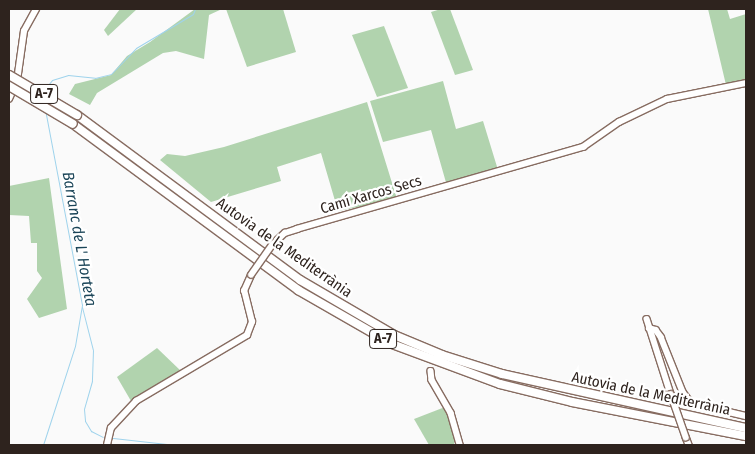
<!DOCTYPE html>
<html>
<head>
<meta charset="utf-8">
<style>
  body { margin:0 }
  #map { position:relative; width:755px; height:454px; overflow:hidden; background:#fafafa; font-family:"Fira Sans Condensed",sans-serif }
  div>[style] { position:absolute }
  [style*='--x'] { left:calc(var(--x)*1px); top:calc(var(--y)*1px); width:calc(var(--w)*1px); rotate:calc(var(--a)*1deg) }
  .green>* { inset:0; background:#b1d3ae }
  .stream>* { height:1px; margin:-0.5px; padding:0 0.5px; transform-origin:0.5px; border-radius:0.5px; background:#9fd3ec }
  .roads { filter:drop-shadow(1px 0 #876c61) drop-shadow(-1px 0 #876c61) drop-shadow(0 1px #876c61) drop-shadow(0 -1px #876c61) }
  .minor>* { height:5.5px; margin:-2.75px; padding:0 2.75px; transform-origin:2.75px; border-radius:2.75px; background:#fff }
  .highway>* { height:8px; margin:-4px; padding:0 4px; transform-origin:4px; border-radius:4px; background:#fff }
  .bridges { filter:drop-shadow(1px 0 #876c61) drop-shadow(-1px 0 #876c61) drop-shadow(0 1px #876c61) drop-shadow(0 -1px #876c61) }
  .minor-bridge>* { height:5.5px; margin:-2.75px; padding:0 2.75px; transform-origin:2.75px; border-radius:2.75px; background:#fff }
  .highway-bridge>* { height:8px; margin:-4px; padding:0 4px; transform-origin:4px; border-radius:4px; background:#fff }
  span { translate:-50% -50%; white-space:nowrap; text-align:center; line-height:1.15; -webkit-text-stroke:4.5px #fff; paint-order:stroke }
  .shield-label span { padding:1px 4px; background:#fff; border:1px solid; border-radius:4px; -webkit-text-stroke-width:0 }
  .shield-label { font-size:14px; color:#2e231e; font-weight:700 }
  .street-label { font-size:15px; color:#2e231e }
  .water-label { font-size:16px; color:#1b4558; font-style:italic }
  .frame { position:absolute; inset:0; border:10px solid #2e231e; pointer-events:none }
</style>
</head>
<body>
<div id="map">
  <div class="green">
    <div style="clip-path:polygon(120px 9px,137px 9px,108px 36px,104px 30px)"></div>
    <div style="clip-path:polygon(195px 9px,222px 9px,209px 15px,204px 59px,176px 51px,163px 53px,97px 93px,90px 105px,69px 94px,75px 84px,111px 75px,127px 56px,150px 42px)"></div>
    <div style="clip-path:polygon(226px 9px,283px 9px,296px 52px,247px 67px)"></div>
    <div style="clip-path:polygon(441px 9px,450px 9px,473px 70px,455px 75px,431px 12px)"></div>
    <div style="clip-path:polygon(708px 9px,727px 9px,730px 19px,746px 14px,746px 81px,726px 85px)"></div>
    <div style="clip-path:polygon(384px 26px,408px 88px,377px 97px,352px 35px)"></div>
    <div style="clip-path:polygon(443px 81px,456px 129px,483px 121px,498px 170px,447px 186px,431px 130px,383px 142px,370px 101px)"></div>
    <div style="clip-path:polygon(367px 102px,397px 199px,338px 211px,321px 153px,277px 167px,281px 181px,211px 202px,160px 160px,167px 154px,185px 156px,224px 147px)"></div>
    <div style="clip-path:polygon(49px 178px,67px 309px,39px 318px,27px 299px,42px 278px,37px 271px,37px 243px,31px 243px,29px 216px,9px 215px,9px 186px)"></div>
    <div style="clip-path:polygon(157px 348px,182px 372px,131px 401px,117px 377px)"></div>
    <div style="clip-path:polygon(445px 407px,455px 437px,454px 445px,429px 445px,414px 419px)"></div>
  </div>
  <div class="stream">
    <div style="--x:48;--y:85;--w:6;--a:-51"></div>
    <div style="--x:52;--y:80;--w:17;--a:-17"></div>
    <div style="--x:68;--y:75;--w:27;--a:6"></div>
    <div style="--x:95;--y:78;--w:16;--a:-14"></div>
    <div style="--x:111;--y:74;--w:36;--a:-46"></div>
    <div style="--x:136;--y:48;--w:66;--a:-30.8"></div>
    <div style="--x:193;--y:14;--w:5;--a:-68"></div>
    <div style="--x:82;--y:307;--w:44;--a:75.7"></div>
    <div style="--x:93;--y:350;--w:31;--a:92"></div>
    <div style="--x:92;--y:381;--w:29;--a:106"></div>
    <div style="--x:84;--y:409;--w:12;--a:85"></div>
    <div style="--x:85;--y:421;--w:12;--a:59"></div>
    <div style="--x:91;--y:431;--w:13;--a:27"></div>
    <div style="--x:113;--y:438;--w:63;--a:6.3"></div>
    <div style="--x:43;--y:445;--w:104;--a:-72.1"></div>
    <div style="--x:75;--y:346;--w:42;--a:-80.3"></div>
    <div style="--x:82;--y:305;--w:198;--a:-100.7"></div>
  </div>
  <div class="roads">
    <div class="minor">
      <div style="--x:9;--y:99;--w:20;--a:-66"></div>
      <div style="--x:17;--y:81;--w:50;--a:-82"></div>
      <div style="--x:24;--y:31;--w:25;--a:-61"></div>
      <div style="--x:273;--y:244;--w:16;--a:-43"></div>
      <div style="--x:285;--y:233;--w:13;--a:-18"></div>
      <div style="--x:297;--y:229;--w:298;--a:-16"></div>
      <div style="--x:583;--y:147;--w:44;--a:-34.8"></div>
      <div style="--x:619;--y:122;--w:53;--a:-25.6"></div>
      <div style="--x:667;--y:99;--w:81;--a:-11.4"></div>
      <div style="--x:647;--y:319;--w:79;--a:72.3"></div>
      <div style="--x:649;--y:328;--w:7;--a:16"></div>
      <div style="--x:656;--y:330;--w:9;--a:54"></div>
      <div style="--x:661;--y:337;--w:59;--a:68.2"></div>
      <div style="--x:683;--y:392;--w:14;--a:54"></div>
      <div style="--x:691;--y:403;--w:57;--a:13.3"></div>
      <div style="--x:431;--y:371;--w:9;--a:84"></div>
      <div style="--x:432;--y:380;--w:38;--a:60"></div>
      <div style="--x:451;--y:413;--w:33;--a:74"></div>
      <div style="--x:686;--y:437;--w:9;--a:69"></div>
      <div style="--x:107;--y:445;--w:17;--a:-77"></div>
      <div style="--x:111;--y:428;--w:37;--a:-47"></div>
      <div style="--x:136;--y:401;--w:129;--a:-30.7"></div>
      <div style="--x:247;--y:335;--w:14;--a:-69"></div>
      <div style="--x:252;--y:322;--w:32;--a:-104"></div>
      <div style="--x:244;--y:291;--w:17;--a:-66"></div>
    </div>
    <div class="highway">
      <div style="--x:77;--y:115;--w:277;--a:36.5"></div>
      <div style="--x:300;--y:280;--w:109;--a:30.3"></div>
      <div style="--x:394;--y:335;--w:52;--a:22.6"></div>
      <div style="--x:442;--y:355;--w:63;--a:17.6"></div>
      <div style="--x:502;--y:374;--w:250;--a:12.5"></div>
      <div style="--x:73;--y:124;--w:280;--a:36.4"></div>
      <div style="--x:298;--y:290;--w:108;--a:29.9"></div>
      <div style="--x:392;--y:344;--w:115;--a:20.3"></div>
      <div style="--x:500;--y:384;--w:74;--a:14"></div>
      <div style="--x:572;--y:402;--w:177;--a:11.1"></div>
    </div>
  </div>
  <div class="bridges">
    <div class="minor-bridge">
      <div style="--x:251;--y:275;--w:38;--a:-55"></div>
      <div style="--x:671;--y:394;--w:46;--a:70.8"></div>
    </div>
    <div class="highway-bridge">
      <div style="--x:9;--y:75;--w:79;--a:30.5"></div>
      <div style="--x:9;--y:86;--w:74;--a:30.7"></div>
    </div>
  </div>
  <div class="shield-label">
    <span style="left:44px;top:94px">A-7</span>
    <span style="left:383px;top:339px">A-7</span>
  </div>
  <div class="street-label">
    <span style="left:371px;top:195px;rotate:-16deg">Camí Xarcos Secs</span>
    <span style="left:284px;top:248px;rotate:35deg">Autovia de la Mediterrània</span>
    <span style="left:651px;top:394px;rotate:12deg">Autovia de la Mediterrània</span>
  </div>
  <div class="water-label">
    <span style="left:79px;top:239px;rotate:80deg">Barranc de L' Horteta</span>
  </div>
  <div class="frame"></div>
</div>
</body>
</html>
